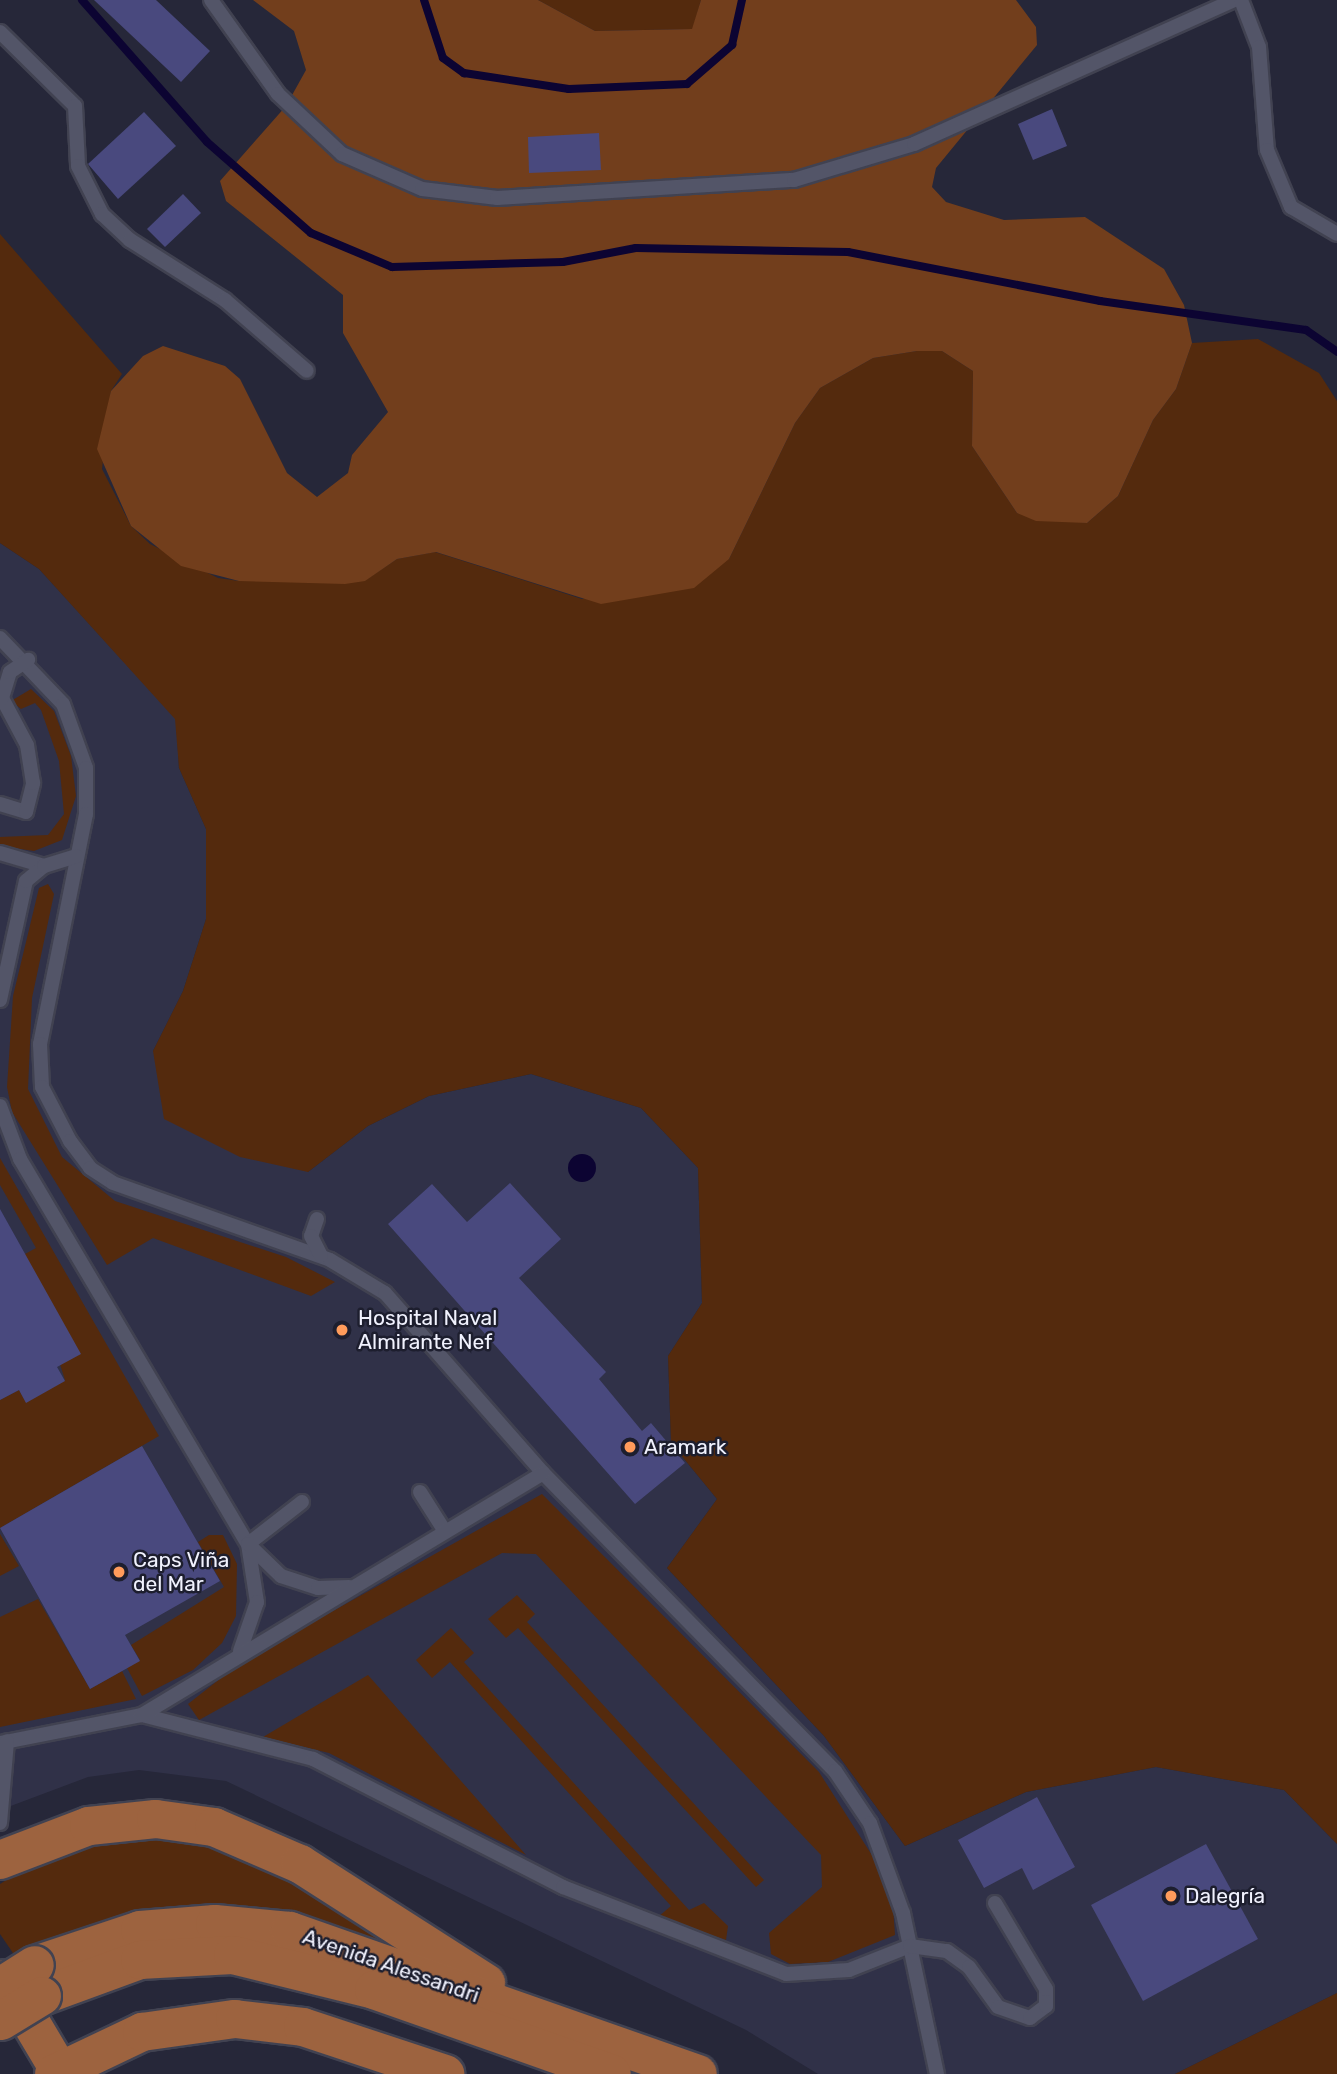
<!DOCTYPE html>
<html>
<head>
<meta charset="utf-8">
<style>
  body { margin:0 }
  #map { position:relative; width:1337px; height:2074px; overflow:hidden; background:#262739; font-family:Rubik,sans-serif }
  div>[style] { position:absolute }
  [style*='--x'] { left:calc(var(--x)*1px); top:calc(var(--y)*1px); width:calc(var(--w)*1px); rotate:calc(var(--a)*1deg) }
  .built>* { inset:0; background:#303148 }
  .green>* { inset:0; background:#542a0d }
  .forest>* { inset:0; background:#723e1c }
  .water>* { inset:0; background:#0c0432 }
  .round { border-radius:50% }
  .stream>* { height:8px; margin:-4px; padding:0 4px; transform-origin:4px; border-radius:4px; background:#0c0432 }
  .building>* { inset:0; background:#49497e }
  .roads { filter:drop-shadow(2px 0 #414251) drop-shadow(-2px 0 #414251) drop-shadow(0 2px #414251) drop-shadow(0 -2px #414251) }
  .service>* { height:14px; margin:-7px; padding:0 7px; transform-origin:7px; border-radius:7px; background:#535568 }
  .primary>* { height:38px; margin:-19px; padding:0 19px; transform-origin:19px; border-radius:19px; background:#9d633f }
  .bridges { filter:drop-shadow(2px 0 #414251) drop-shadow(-2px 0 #414251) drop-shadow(0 2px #414251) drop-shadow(0 -2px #414251) }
  .primary-bridge>* { height:38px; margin:-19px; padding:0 19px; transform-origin:19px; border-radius:19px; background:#9d633f }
  .dots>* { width:19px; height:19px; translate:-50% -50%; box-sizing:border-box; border:4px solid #1d1e2e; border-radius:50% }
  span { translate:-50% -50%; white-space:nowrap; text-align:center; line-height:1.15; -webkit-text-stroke:5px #1d1e2e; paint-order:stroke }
  .poi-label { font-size:21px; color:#f1f2fe }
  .left { translate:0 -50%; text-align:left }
  .street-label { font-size:21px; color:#f1f2fe }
</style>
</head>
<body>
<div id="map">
  <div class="built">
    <div style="clip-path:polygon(0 543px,39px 569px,176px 719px,179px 768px,206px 829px,206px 919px,183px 991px,153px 1051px,308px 1172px,368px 1126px,429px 1096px,531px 1074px,641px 1108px,698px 1168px,702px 1303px,668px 1356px,671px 1443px,717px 1499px,667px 1568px,824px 1736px,905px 1846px,1026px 1792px,1156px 1767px,1284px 1790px,1337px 1844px,1337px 1993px,1175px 2074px,818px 2074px,746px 2030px,226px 1781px,139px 1770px,88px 1777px,0 1810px)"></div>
  </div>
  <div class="green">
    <div style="clip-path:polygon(538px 0,701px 0,693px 29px,595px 31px)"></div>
    <div style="clip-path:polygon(0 234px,122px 374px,111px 391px,102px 469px,131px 526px,150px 544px,218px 578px,239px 581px,364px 581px,397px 559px,435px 552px,582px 599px,729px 559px,795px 423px,820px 388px,873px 358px,917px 351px,942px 351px,973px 371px,972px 446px,1017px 513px,1087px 523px,1118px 496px,1153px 420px,1176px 389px,1192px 343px,1258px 339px,1319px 373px,1337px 401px,1337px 1844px,1284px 1790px,1156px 1767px,1026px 1792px,905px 1846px,824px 1736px,667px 1568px,717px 1499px,671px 1443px,668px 1356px,702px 1303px,698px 1168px,641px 1108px,531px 1074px,429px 1096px,368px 1126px,308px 1172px,240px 1157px,164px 1119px,153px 1051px,183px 991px,206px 919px,206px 829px,179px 768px,175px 719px,39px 569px,0 543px)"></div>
    <div style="clip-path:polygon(31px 689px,54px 711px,71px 756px,76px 796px,62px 840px,34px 851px,0 846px,0 837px,48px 835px,64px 814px,59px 761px,41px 710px,35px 703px,21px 709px,11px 701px)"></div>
    <div style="clip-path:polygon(48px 884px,54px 894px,32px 998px,28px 1089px,62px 1157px,115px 1201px,286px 1257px,335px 1282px,311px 1296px,153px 1238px,107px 1265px,12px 1112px,7px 1087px,13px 996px,39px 888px)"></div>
    <div style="clip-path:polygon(0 1158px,159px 1436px,0 1528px,0 1400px,19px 1390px,26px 1402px,65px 1380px,25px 1254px,36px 1248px,0 1185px)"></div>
    <div style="clip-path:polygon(542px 1494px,819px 1772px,875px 1860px,893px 1907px,895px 1935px,828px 1962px,790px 1964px,771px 1954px,769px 1933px,822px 1887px,821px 1855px,536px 1554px,502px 1553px,199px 1720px,188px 1704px,240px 1663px)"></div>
    <div style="clip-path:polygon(0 1534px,19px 1566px,0 1576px)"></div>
    <div style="clip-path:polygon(209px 1535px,223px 1535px,237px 1564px,236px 1616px,222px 1643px,193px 1670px,142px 1696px,127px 1668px,140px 1660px,131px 1645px,224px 1587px,198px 1542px)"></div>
    <div style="clip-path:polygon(517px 1595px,535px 1614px,527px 1622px,764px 1880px,756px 1887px,518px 1628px,506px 1638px,488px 1619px)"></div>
    <div style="clip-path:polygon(38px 1599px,90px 1689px,122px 1671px,136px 1699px,0 1727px,0 1617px)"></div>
    <div style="clip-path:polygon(451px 1628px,474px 1653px,464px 1662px,689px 1910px,704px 1903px,728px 1926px,726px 1940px,658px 1917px,671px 1906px,450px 1662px,432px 1678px,416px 1660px)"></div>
    <div style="clip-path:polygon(368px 1675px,526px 1855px,329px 1753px,263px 1737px)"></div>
    <div style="clip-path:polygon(129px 1832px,234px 1846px,389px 1930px,383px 1942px,15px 1956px,0 1934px,0 1884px,24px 1869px)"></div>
    <div style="clip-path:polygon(1337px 1993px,1337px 2074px,1175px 2074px)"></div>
  </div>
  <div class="forest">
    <div style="clip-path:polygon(253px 0,538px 0,595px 31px,692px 29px,701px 0,1016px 0,1036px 27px,1037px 45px,936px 168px,932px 187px,946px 202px,1004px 220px,1085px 217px,1164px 269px,1184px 305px,1192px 343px,1176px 389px,1153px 420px,1118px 496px,1087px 523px,1036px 521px,1017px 513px,972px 446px,973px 371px,942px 351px,917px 351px,873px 358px,820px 388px,795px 423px,729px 559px,694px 588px,601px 604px,436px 552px,397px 559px,365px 581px,345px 584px,239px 581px,181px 566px,131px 526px,97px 449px,111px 391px,143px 356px,163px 346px,225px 366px,240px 379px,287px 473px,317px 497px,348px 473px,352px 455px,388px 412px,343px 333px,343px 295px,226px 201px,220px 181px,286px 106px,306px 70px,294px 31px)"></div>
  </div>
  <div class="water">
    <div class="round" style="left:568px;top:1154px;width:28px;height:28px"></div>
  </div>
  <div class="stream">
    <div style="--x:82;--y:0;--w:189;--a:48.6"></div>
    <div style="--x:207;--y:142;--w:138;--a:41.2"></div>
    <div style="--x:311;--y:233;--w:88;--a:22.8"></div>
    <div style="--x:392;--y:267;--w:171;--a:-1.7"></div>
    <div style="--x:563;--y:262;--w:74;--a:-10.9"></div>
    <div style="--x:636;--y:248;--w:212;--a:1.1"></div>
    <div style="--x:848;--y:252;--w:257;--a:11"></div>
    <div style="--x:1100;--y:301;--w:208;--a:8"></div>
    <div style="--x:1306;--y:330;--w:38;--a:35"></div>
    <div style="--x:424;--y:0;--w:61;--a:71.9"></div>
    <div style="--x:443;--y:58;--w:26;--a:36"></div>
    <div style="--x:464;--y:73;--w:106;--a:8.7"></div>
    <div style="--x:569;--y:89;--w:118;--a:-2.4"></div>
    <div style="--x:687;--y:84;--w:60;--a:-40.9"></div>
    <div style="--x:732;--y:45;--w:46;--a:-77.5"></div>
  </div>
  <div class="building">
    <div style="clip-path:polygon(94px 0,156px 0,210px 51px,181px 82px)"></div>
    <div style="clip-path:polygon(1052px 109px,1067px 146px,1033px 160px,1018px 124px)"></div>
    <div style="clip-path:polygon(144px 112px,176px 146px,118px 199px,88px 164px)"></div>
    <div style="clip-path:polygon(599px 133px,601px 170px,529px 173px,528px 137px)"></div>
    <div style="clip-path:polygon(183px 194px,201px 213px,165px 247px,147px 229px)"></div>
    <div style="clip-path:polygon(510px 1183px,561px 1239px,519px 1278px,606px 1372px,599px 1379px,642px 1431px,651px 1423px,685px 1463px,635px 1504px,388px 1224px,432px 1184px,467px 1222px)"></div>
    <div style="clip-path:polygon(0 1209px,81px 1354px,57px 1367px,65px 1381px,26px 1403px,19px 1390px,0 1400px)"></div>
    <div style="clip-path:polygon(142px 1446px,220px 1581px,125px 1635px,140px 1661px,90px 1689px,0 1528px)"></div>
    <div style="clip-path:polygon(1037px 1797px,1075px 1867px,1033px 1890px,1022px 1868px,984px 1888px,958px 1840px)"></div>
    <div style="clip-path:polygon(1206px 1844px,1258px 1939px,1143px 2001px,1091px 1905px)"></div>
  </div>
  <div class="roads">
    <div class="service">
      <div style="--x:211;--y:0;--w:115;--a:54.5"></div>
      <div style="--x:278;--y:94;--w:88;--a:43.2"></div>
      <div style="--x:342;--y:154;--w:87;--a:23.6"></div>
      <div style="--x:422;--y:189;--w:76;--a:6.8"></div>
      <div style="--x:497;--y:198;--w:298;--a:-3.5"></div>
      <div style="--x:794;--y:180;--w:125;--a:-16.7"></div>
      <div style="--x:914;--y:144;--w:352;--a:-24.2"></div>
      <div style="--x:1241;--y:0;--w:50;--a:69"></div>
      <div style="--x:1259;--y:47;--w:103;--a:85.6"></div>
      <div style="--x:1267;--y:150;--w:62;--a:67.2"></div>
      <div style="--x:1291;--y:207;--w:53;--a:30.4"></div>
      <div style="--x:0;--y:32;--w:105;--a:44.6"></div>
      <div style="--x:75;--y:106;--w:60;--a:87.1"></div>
      <div style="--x:78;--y:166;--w:54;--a:63.4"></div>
      <div style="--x:102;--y:214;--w:38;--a:43"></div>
      <div style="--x:130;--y:240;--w:112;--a:32.3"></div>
      <div style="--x:225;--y:300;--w:108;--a:40.9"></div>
      <div style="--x:0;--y:638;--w:91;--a:46.3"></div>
      <div style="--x:63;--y:704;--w:68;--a:70.2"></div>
      <div style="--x:86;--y:768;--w:46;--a:90"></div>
      <div style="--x:86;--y:814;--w:235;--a:101.3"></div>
      <div style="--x:40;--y:1044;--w:43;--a:87.3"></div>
      <div style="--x:42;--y:1087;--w:61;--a:62.6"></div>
      <div style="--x:70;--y:1141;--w:34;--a:53"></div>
      <div style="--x:90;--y:1168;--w:27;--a:33"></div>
      <div style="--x:113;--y:1183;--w:230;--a:19.5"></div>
      <div style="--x:330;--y:1260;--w:64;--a:31"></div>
      <div style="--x:385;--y:1293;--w:240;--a:48.7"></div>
      <div style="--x:543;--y:1473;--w:417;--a:45.6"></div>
      <div style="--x:835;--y:1771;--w:63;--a:56.1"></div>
      <div style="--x:870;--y:1823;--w:96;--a:69.9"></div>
      <div style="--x:903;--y:1913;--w:165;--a:78.1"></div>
      <div style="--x:0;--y:804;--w:27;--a:17"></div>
      <div style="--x:26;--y:812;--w:30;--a:-76"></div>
      <div style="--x:33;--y:783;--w:38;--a:-99"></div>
      <div style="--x:27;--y:745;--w:53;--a:-118"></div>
      <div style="--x:2;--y:698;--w:27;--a:-73"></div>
      <div style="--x:10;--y:672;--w:22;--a:-34"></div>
      <div style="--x:0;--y:853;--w:46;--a:16.5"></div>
      <div style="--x:0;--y:1000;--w:122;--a:-77.7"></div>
      <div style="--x:26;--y:881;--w:23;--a:-40"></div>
      <div style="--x:44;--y:866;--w:34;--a:-17"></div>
      <div style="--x:0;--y:1106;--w:57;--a:69.3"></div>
      <div style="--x:20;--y:1159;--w:447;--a:59.4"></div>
      <div style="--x:248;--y:1544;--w:59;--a:81.2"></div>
      <div style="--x:257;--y:1602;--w:52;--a:109.1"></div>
      <div style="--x:317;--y:1219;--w:18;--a:109"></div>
      <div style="--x:311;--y:1236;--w:22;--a:63"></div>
      <div style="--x:420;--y:1492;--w:45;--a:57.7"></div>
      <div style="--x:302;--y:1502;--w:68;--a:142.1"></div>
      <div style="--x:248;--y:1544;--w:46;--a:44.1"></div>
      <div style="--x:281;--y:1576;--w:39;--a:18"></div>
      <div style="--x:318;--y:1588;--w:31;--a:-2"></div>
      <div style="--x:142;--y:1715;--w:177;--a:14.4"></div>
      <div style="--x:313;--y:1759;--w:281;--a:27.1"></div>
      <div style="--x:563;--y:1887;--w:239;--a:21.3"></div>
      <div style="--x:786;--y:1974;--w:63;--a:-3.6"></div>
      <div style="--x:849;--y:1970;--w:66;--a:-21.5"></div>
      <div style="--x:910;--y:1946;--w:37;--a:8"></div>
      <div style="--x:947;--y:1951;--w:27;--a:36"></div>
      <div style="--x:969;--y:1967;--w:49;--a:54.1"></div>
      <div style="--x:998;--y:2007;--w:34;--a:19"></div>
      <div style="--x:1030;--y:2018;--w:20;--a:-37"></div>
      <div style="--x:1046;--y:2006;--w:17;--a:-90"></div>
      <div style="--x:1046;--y:1989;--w:100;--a:-120.7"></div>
      <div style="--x:0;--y:1743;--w:145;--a:-11.2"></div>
      <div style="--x:142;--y:1715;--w:468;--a:-31.1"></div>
      <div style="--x:0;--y:1823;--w:82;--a:-85.1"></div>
    </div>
    <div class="primary">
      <div style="--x:0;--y:1860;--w:95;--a:-20.9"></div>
      <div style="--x:89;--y:1826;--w:67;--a:-6"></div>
      <div style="--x:156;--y:1819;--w:59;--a:7.9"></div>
      <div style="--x:214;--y:1827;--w:94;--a:23.3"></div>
      <div style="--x:300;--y:1864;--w:221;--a:32.6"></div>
      <div style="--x:35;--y:1965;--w:111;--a:-18.4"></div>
      <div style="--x:140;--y:1930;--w:75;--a:-4.6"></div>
      <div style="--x:215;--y:1924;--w:75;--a:5.3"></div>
      <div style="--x:290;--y:1931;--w:432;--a:19.3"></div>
      <div style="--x:5;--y:1979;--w:106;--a:59.3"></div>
      <div style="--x:42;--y:1996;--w:104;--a:-20.2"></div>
      <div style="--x:140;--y:1960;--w:93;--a:-3.1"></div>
      <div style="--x:233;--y:1955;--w:145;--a:13.9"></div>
      <div style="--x:374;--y:1990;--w:252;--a:19.4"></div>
      <div style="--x:54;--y:2074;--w:98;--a:-25.5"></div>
      <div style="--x:142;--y:2032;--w:94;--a:-8"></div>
      <div style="--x:235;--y:2019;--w:68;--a:6.7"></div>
      <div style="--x:303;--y:2027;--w:150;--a:18.3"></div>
    </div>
  </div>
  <div class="bridges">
    <div class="primary-bridge">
      <div style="--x:0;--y:1987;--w:41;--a:-32.2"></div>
      <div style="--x:1;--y:2021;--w:48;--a:-31.4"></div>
    </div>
  </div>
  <div class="dots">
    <div style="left:342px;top:1330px;background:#ff9b5b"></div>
    <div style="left:630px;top:1447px;background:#ff9b5b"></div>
    <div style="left:119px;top:1572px;background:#ff9b5b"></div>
    <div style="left:1171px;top:1896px;background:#ff9b5b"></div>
  </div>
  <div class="poi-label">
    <span class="left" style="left:358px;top:1330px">Hospital Naval<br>Almirante Nef</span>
    <span class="left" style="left:644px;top:1447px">Aramark</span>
    <span class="left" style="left:133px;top:1572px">Caps Viña<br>del Mar</span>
    <span class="left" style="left:1185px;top:1896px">Dalegría</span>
  </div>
  <div class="street-label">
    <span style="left:391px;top:1966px;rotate:19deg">Avenida Alessandri</span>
  </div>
</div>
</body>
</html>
